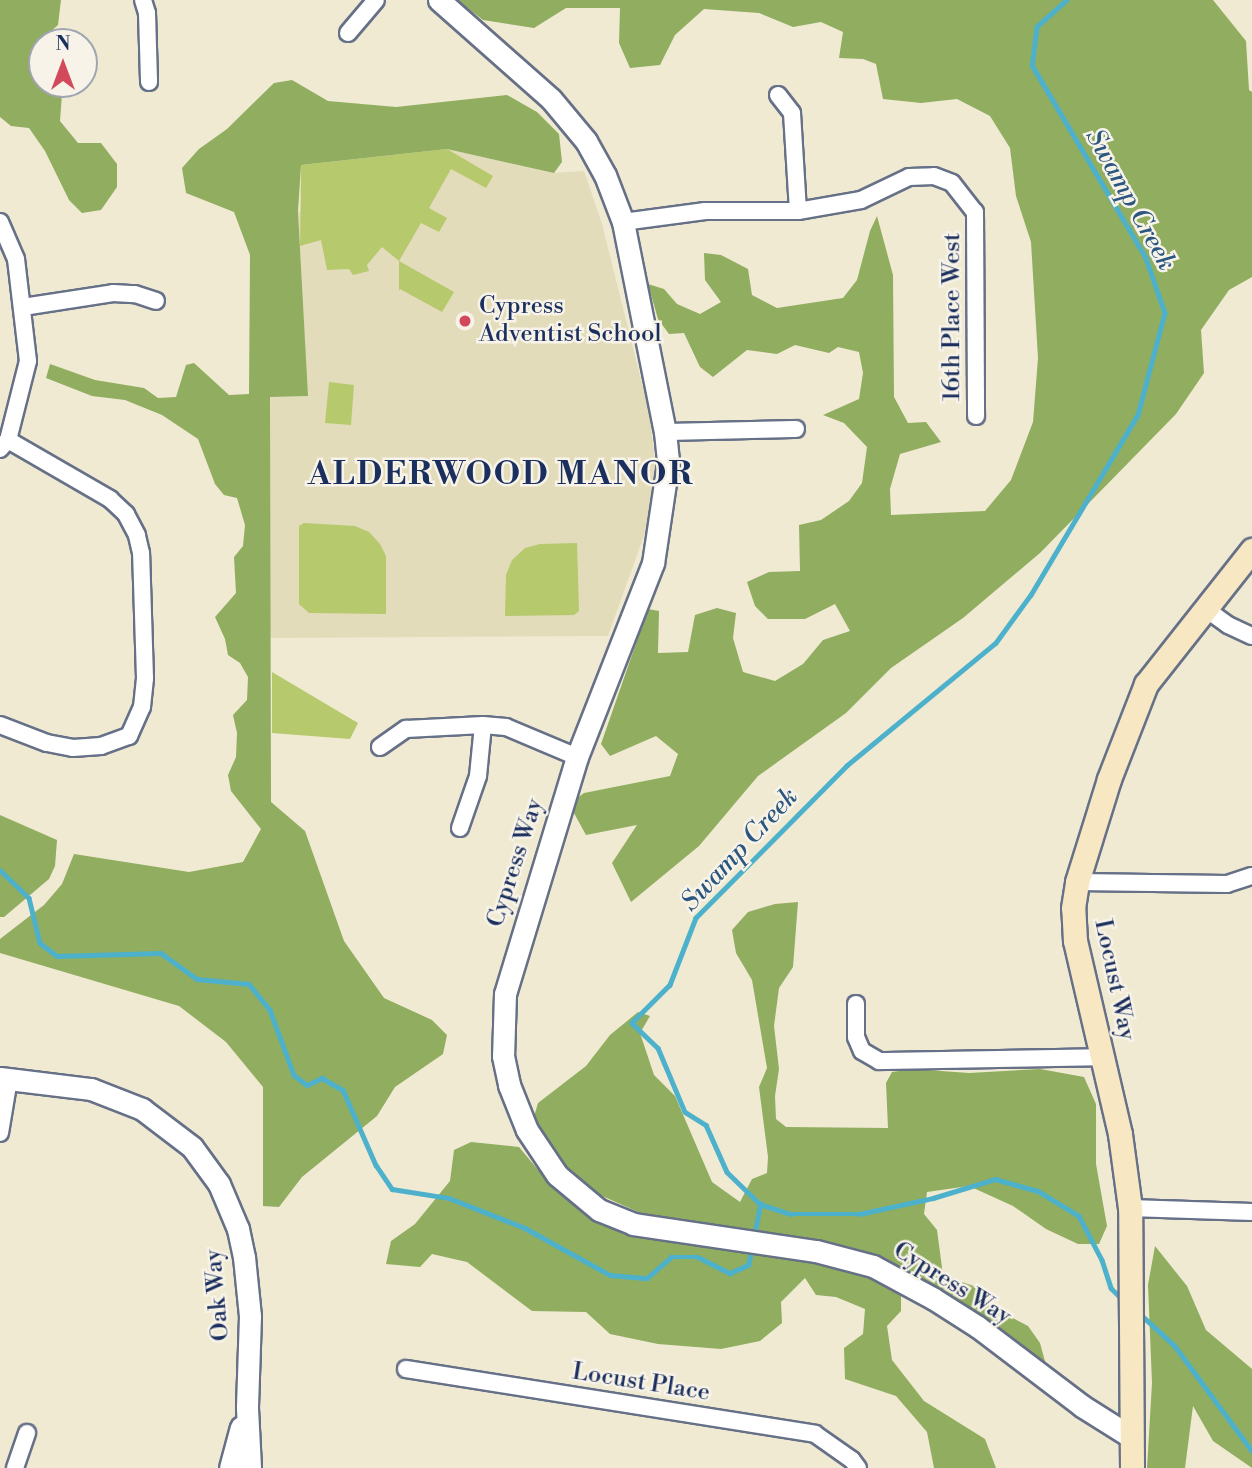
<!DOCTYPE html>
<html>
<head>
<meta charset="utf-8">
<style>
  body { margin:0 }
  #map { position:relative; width:1252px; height:1468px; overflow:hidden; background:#f0ead3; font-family:"Libre Bodoni",serif }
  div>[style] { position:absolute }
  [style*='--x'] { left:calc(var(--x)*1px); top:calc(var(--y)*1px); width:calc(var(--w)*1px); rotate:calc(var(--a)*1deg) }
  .built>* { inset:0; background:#e2dcba }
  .green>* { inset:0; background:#b6c96d }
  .forest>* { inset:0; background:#90ad60 }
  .stream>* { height:4.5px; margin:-2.25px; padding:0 2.25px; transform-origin:2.25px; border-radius:2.25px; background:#4db1cc }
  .roads { filter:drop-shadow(2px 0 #667087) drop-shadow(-2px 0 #667087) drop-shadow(0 2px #667087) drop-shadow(0 -2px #667087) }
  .minor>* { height:16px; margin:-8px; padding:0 8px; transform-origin:8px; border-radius:8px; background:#fff }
  .tertiary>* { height:21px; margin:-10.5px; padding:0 10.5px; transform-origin:10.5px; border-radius:10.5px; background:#fff }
  .secondary>* { height:23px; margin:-11.5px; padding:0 11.5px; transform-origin:11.5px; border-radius:11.5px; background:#f7e8c3 }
  .dots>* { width:19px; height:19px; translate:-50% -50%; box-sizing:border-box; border:4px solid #f7f3e8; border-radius:50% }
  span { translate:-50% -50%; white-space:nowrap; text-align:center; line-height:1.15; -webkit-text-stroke:5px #f7f3e8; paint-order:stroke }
  .poi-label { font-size:24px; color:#1b2f5e }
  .left { translate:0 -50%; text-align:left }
  .street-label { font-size:24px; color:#1b2f5e }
  .water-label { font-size:26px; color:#2a567f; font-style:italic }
  .district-label { font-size:32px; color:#1b2f5e; font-weight:700; letter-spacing:2px }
  .north { position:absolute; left:28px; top:28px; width:70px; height:70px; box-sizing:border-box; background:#f7f3e8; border:2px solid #9fa5b1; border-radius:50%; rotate:0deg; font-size:19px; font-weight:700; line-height:28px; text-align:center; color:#1b2f5e }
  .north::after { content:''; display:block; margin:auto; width:24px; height:32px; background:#d1495b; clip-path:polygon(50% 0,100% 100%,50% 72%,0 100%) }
</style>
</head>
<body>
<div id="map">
  <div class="built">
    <div style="clip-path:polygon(447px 149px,553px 173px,584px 171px,602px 224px,649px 412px,656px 470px,647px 527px,608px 636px,270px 638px,270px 397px,307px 396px,298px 212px)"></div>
  </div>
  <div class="green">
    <div style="clip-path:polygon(447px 149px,493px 176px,486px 188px,451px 169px,429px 208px,447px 218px,439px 232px,421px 223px,399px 261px,454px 292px,442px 312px,400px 289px,399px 291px,399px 261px,382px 247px,367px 265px,369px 271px,353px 275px,349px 269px,327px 270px,321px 240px,300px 246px,301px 165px)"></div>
    <div style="clip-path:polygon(329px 382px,354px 385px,351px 425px,325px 423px)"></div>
    <div style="clip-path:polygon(304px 523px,355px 526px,369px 532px,380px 544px,386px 556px,386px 614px,309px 613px,299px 604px,299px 526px)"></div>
    <div style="clip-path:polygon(577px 543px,579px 611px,574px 615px,505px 616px,506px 575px,512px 560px,525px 548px,540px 544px)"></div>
    <div style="clip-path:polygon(272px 672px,358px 723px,350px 739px,272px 733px)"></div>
  </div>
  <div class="forest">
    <div style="clip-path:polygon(0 0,61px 0,58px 25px,48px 34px,46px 42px,42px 42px,42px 84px,58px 84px,62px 94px,60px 121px,78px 143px,101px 143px,117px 164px,117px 187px,101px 210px,82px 213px,69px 200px,45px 151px,29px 128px,11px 126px,0 117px)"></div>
    <div style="clip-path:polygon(457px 0,1213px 0,1246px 41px,1249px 90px,1252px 92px,1252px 277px,1229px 290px,1201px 330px,1204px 373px,1176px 414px,1040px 553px,963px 618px,891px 668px,846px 713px,758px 776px,699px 846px,631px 902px,612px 863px,637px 825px,586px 835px,569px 804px,584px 793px,670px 776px,678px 754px,656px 736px,610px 756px,601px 744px,648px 609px,659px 611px,658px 653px,688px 652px,695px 615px,717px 608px,736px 613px,733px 638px,743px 672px,775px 681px,803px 664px,823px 640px,850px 631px,835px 604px,805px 619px,768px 619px,755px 606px,747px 582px,769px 572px,800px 571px,799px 525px,821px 520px,849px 501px,862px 483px,867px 447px,844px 423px,823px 415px,859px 399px,863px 373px,859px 352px,838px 347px,829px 353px,795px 345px,777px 354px,747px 350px,713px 377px,700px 367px,684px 333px,669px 334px,658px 319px,648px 284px,664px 289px,677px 304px,700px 314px,721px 302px,705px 280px,704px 253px,721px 255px,748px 269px,752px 295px,777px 308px,843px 298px,857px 280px,870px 231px,877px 216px,893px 275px,894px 397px,908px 423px,926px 422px,941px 442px,900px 454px,890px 489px,891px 515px,985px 511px,1011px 480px,1033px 422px,1038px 358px,1031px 242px,1016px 196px,1010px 148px,990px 116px,957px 99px,921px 103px,883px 99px,876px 64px,863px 59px,839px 58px,843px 32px,821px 22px,793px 27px,759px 13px,704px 9px,675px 35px,660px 65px,630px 68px,619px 43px,620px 8px,566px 8px,534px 28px,483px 20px)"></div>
    <div style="clip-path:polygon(292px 80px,328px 101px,396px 107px,507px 95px,537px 112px,559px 134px,562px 162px,554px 173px,447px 149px,301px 165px,298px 212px,308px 396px,270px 397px,271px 802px,305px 831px,344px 941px,384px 998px,432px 1020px,447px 1035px,443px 1054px,395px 1087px,377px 1116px,302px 1177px,279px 1207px,263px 1206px,263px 1087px,226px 1042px,179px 1006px,0 953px,0 939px,44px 905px,62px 884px,74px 854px,189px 872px,243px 862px,261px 829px,231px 791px,228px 775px,236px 757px,237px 733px,233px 715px,247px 700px,248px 677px,240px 663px,228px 655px,225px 639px,215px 617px,236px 593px,234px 557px,243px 546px,245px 525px,237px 498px,224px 495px,215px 484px,198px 439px,162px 415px,125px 400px,92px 396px,46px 378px,50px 364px,95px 380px,144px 388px,158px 398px,176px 397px,186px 365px,194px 363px,229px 395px,249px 394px,250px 255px,234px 212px,186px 193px,182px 168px,199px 149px,227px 129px,274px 83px)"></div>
    <div style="clip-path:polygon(0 815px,57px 840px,55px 866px,49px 879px,4px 917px,0 917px)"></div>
    <div style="clip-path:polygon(798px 902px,793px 967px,779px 988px,774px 1026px,779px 1069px,775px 1096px,776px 1119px,786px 1127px,888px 1128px,886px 1083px,892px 1072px,913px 1069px,969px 1073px,1040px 1069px,1084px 1077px,1096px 1104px,1096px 1164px,1107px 1226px,1099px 1244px,1078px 1244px,1046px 1229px,1013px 1206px,969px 1186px,927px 1192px,924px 1214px,937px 1230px,943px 1275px,979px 1288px,997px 1310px,1028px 1326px,1040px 1343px,1046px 1365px,1022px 1352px,959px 1302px,920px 1284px,652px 1218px,584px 1188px,560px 1169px,533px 1120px,538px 1103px,586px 1066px,610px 1035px,638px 1012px,650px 1016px,640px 1033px,654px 1075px,675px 1096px,712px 1182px,740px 1202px,752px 1179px,767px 1173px,768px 1157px,759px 1087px,767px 1068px,752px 980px,736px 953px,732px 930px,748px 912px,775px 904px)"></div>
    <div style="clip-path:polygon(471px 1142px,519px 1147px,539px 1171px,572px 1199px,868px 1274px,901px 1296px,901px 1311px,887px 1326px,892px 1360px,924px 1401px,985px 1439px,996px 1468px,934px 1468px,927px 1432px,896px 1396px,845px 1379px,844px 1348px,863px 1334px,865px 1309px,836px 1297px,816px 1295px,805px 1278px,781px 1302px,782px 1323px,760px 1341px,721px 1349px,658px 1344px,610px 1334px,586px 1312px,532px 1311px,467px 1262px,432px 1254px,420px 1267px,386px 1264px,391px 1241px,415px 1224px,450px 1181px,454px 1150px)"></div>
    <div style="clip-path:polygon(1155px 1246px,1187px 1286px,1206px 1330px,1252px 1369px,1252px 1468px,1213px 1441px,1193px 1406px,1185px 1468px,1147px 1468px,1152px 1383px,1148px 1285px)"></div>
  </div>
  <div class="stream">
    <div style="--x:1067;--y:0;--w:40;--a:138"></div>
    <div style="--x:1037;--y:27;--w:38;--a:97"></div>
    <div style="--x:1032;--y:65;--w:224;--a:59.4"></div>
    <div style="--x:1146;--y:258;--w:58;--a:70.9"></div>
    <div style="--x:1165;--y:313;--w:106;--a:104.8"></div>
    <div style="--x:1138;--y:415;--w:209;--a:120.7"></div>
    <div style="--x:1031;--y:595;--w:59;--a:126.1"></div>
    <div style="--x:996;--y:643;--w:193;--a:140.5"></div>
    <div style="--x:847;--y:766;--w:214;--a:134.8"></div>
    <div style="--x:696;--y:918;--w:72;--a:111.2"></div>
    <div style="--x:670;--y:985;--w:54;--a:135"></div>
    <div style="--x:632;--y:1023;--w:36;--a:44"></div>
    <div style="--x:658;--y:1048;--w:69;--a:67.1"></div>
    <div style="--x:685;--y:1112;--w:25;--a:32"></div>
    <div style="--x:706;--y:1125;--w:51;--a:65.9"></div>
    <div style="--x:727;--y:1172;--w:46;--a:44.1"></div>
    <div style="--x:760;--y:1204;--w:32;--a:18"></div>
    <div style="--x:790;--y:1214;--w:69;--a:0"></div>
    <div style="--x:859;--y:1214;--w:76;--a:-12.2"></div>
    <div style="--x:933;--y:1198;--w:65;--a:-17"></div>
    <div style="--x:995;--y:1179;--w:45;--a:15.6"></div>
    <div style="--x:1038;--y:1191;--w:48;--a:31.4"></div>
    <div style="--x:1079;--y:1216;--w:50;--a:62.4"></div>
    <div style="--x:1102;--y:1260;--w:29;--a:72"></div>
    <div style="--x:1111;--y:1288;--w:17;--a:45"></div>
    <div style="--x:0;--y:870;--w:40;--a:44"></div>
    <div style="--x:29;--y:898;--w:46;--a:76.3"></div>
    <div style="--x:40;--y:943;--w:21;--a:37"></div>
    <div style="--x:57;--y:956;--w:104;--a:-1.7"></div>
    <div style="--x:161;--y:953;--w:44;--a:35.8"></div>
    <div style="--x:197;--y:979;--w:52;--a:5.5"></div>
    <div style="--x:249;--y:984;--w:33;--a:51"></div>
    <div style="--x:270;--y:1010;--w:69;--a:69.7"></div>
    <div style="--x:294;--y:1075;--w:16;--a:38"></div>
    <div style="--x:307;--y:1085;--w:17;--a:-25"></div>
    <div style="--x:322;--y:1078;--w:24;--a:30"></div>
    <div style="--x:343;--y:1090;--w:82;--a:66.3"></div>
    <div style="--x:376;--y:1165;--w:29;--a:56"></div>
    <div style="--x:392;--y:1189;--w:58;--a:9"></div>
    <div style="--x:449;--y:1198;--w:82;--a:21.5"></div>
    <div style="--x:525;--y:1228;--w:97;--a:28.9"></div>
    <div style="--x:610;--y:1275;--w:37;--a:5"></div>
    <div style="--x:647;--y:1278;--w:32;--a:-41"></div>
    <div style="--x:671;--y:1257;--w:27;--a:0"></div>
    <div style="--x:698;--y:1257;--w:36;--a:27"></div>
    <div style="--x:730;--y:1273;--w:20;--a:-24"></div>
    <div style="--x:748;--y:1265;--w:17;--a:-77"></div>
    <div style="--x:754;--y:1236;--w:33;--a:-79"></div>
    <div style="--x:1138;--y:1312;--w:50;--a:42.6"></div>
    <div style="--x:1175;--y:1346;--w:130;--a:53.7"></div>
  </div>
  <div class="roads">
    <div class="minor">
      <div style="--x:143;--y:0;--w:14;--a:73"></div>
      <div style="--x:147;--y:13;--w:69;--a:88.3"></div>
      <div style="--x:348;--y:33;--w:43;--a:-49.7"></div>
      <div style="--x:778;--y:95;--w:23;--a:52"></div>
      <div style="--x:792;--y:113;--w:98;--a:86.5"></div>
      <div style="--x:0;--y:222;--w:40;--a:66.6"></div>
      <div style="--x:16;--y:259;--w:103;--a:83.3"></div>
      <div style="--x:28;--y:361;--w:81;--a:104.2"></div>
      <div style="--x:8;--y:440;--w:12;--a:132"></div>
      <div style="--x:623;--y:222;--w:83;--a:-7.6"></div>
      <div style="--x:705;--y:211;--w:93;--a:0"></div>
      <div style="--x:798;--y:211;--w:64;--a:-9.9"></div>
      <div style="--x:861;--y:200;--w:53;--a:-25.6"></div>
      <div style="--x:909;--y:177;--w:25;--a:-2"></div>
      <div style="--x:934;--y:176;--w:19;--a:21"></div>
      <div style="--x:952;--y:183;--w:37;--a:52"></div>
      <div style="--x:975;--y:212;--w:204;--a:89.7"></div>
      <div style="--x:23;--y:307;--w:91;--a:-8.8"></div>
      <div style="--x:113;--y:293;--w:22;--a:3"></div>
      <div style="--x:135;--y:294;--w:22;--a:18"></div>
      <div style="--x:665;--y:432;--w:131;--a:-1.3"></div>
      <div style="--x:1206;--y:609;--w:27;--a:36"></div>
      <div style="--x:1228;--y:625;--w:26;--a:25"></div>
      <div style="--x:0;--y:725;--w:50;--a:21"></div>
      <div style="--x:47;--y:743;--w:26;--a:11"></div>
      <div style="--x:73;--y:748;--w:28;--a:-4"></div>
      <div style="--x:101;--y:746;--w:30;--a:-20"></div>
      <div style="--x:129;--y:736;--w:32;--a:-66"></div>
      <div style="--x:142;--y:707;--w:29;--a:-84"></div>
      <div style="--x:145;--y:678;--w:125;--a:-91.8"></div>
      <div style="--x:141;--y:553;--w:18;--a:-103"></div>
      <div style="--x:137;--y:535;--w:24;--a:-118"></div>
      <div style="--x:126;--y:514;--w:22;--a:-137"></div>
      <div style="--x:110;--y:499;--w:118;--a:-150"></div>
      <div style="--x:380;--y:747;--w:32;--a:-35"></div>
      <div style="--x:406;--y:729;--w:77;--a:-3"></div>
      <div style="--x:483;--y:725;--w:23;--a:5"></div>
      <div style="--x:506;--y:727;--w:77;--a:22.9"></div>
      <div style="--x:460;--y:828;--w:55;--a:-70.9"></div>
      <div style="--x:478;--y:776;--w:51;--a:-84.4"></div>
      <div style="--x:1077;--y:882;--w:150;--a:0.8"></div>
      <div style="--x:1227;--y:884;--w:26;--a:-18"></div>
      <div style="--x:856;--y:1004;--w:33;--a:90"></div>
      <div style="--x:856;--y:1037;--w:15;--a:67"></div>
      <div style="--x:862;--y:1051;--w:20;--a:30"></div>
      <div style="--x:879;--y:1061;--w:225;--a:-1"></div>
      <div style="--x:0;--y:1133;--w:55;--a:-80.5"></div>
      <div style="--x:1130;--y:1208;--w:122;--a:1.9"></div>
      <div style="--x:406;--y:1369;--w:414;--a:9"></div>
      <div style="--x:815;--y:1434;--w:45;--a:35.1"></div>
      <div style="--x:852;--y:1460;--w:10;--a:53"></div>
      <div style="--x:15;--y:1468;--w:37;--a:-71"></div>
    </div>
    <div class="tertiary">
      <div style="--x:439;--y:0;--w:149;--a:41.5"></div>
      <div style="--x:551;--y:99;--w:55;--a:50.2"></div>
      <div style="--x:586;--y:141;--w:39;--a:61"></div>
      <div style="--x:605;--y:175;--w:50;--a:69"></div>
      <div style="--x:623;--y:222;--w:214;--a:78.7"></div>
      <div style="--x:665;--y:432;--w:31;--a:84"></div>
      <div style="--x:668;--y:463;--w:101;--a:98.5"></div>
      <div style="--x:653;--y:563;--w:208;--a:111.4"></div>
      <div style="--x:577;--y:757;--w:248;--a:106.9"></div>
      <div style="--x:505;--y:994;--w:62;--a:91.8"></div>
      <div style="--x:503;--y:1056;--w:30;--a:78"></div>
      <div style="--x:509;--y:1085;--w:48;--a:68.2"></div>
      <div style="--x:527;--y:1130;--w:54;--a:56.3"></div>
      <div style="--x:557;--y:1175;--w:55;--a:39.8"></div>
      <div style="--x:599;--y:1210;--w:37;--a:22"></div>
      <div style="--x:633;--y:1224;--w:185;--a:8.4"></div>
      <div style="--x:816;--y:1251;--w:59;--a:14.7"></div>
      <div style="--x:873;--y:1266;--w:69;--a:28.4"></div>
      <div style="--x:934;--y:1299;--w:52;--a:32.5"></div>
      <div style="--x:978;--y:1327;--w:131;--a:37.2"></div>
      <div style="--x:1082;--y:1406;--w:58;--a:32.3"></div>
      <div style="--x:0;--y:1078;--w:92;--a:6.9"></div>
      <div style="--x:91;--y:1089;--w:55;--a:21.4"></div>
      <div style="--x:142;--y:1109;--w:63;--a:37.2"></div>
      <div style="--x:192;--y:1147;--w:46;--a:53.9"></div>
      <div style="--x:219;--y:1184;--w:49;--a:67.1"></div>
      <div style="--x:238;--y:1229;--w:29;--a:78"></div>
      <div style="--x:244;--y:1257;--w:59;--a:84.2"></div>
      <div style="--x:250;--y:1316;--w:92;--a:91.9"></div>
      <div style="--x:247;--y:1408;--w:60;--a:87.1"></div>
      <div style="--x:230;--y:1468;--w:42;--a:-75"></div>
    </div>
    <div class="secondary">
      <div style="--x:1132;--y:1468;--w:260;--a:-90.4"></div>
      <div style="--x:1130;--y:1208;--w:75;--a:-97.7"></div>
      <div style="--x:1120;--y:1134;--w:198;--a:-103.1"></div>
      <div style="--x:1075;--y:941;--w:33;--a:-93"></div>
      <div style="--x:1073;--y:908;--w:26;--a:-81"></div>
      <div style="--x:1077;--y:882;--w:108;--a:-72.7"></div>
      <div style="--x:1109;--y:779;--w:102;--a:-68.7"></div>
      <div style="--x:1146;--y:684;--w:171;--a:-51.7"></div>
    </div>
  </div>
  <div class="dots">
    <div style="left:465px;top:321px;background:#d1495b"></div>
  </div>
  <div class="poi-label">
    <span class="left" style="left:479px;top:321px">Cypress<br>Adventist School</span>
  </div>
  <div class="street-label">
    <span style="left:953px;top:317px;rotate:-90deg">16th Place West</span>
    <span style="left:516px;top:863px;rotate:-72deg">Cypress Way</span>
    <span style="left:1114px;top:980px;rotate:78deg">Locust Way</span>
    <span style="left:952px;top:1284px;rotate:32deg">Cypress Way</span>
    <span style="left:218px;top:1295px;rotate:-95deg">Oak Way</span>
    <span style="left:641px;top:1383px;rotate:9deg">Locust Place</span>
  </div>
  <div class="water-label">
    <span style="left:1130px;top:200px;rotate:61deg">Swamp Creek</span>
    <span style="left:740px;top:850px;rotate:-47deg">Swamp Creek</span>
  </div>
  <div class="district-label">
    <span style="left:501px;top:474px">ALDERWOOD MANOR</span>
  </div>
  <div class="north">N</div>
</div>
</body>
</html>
